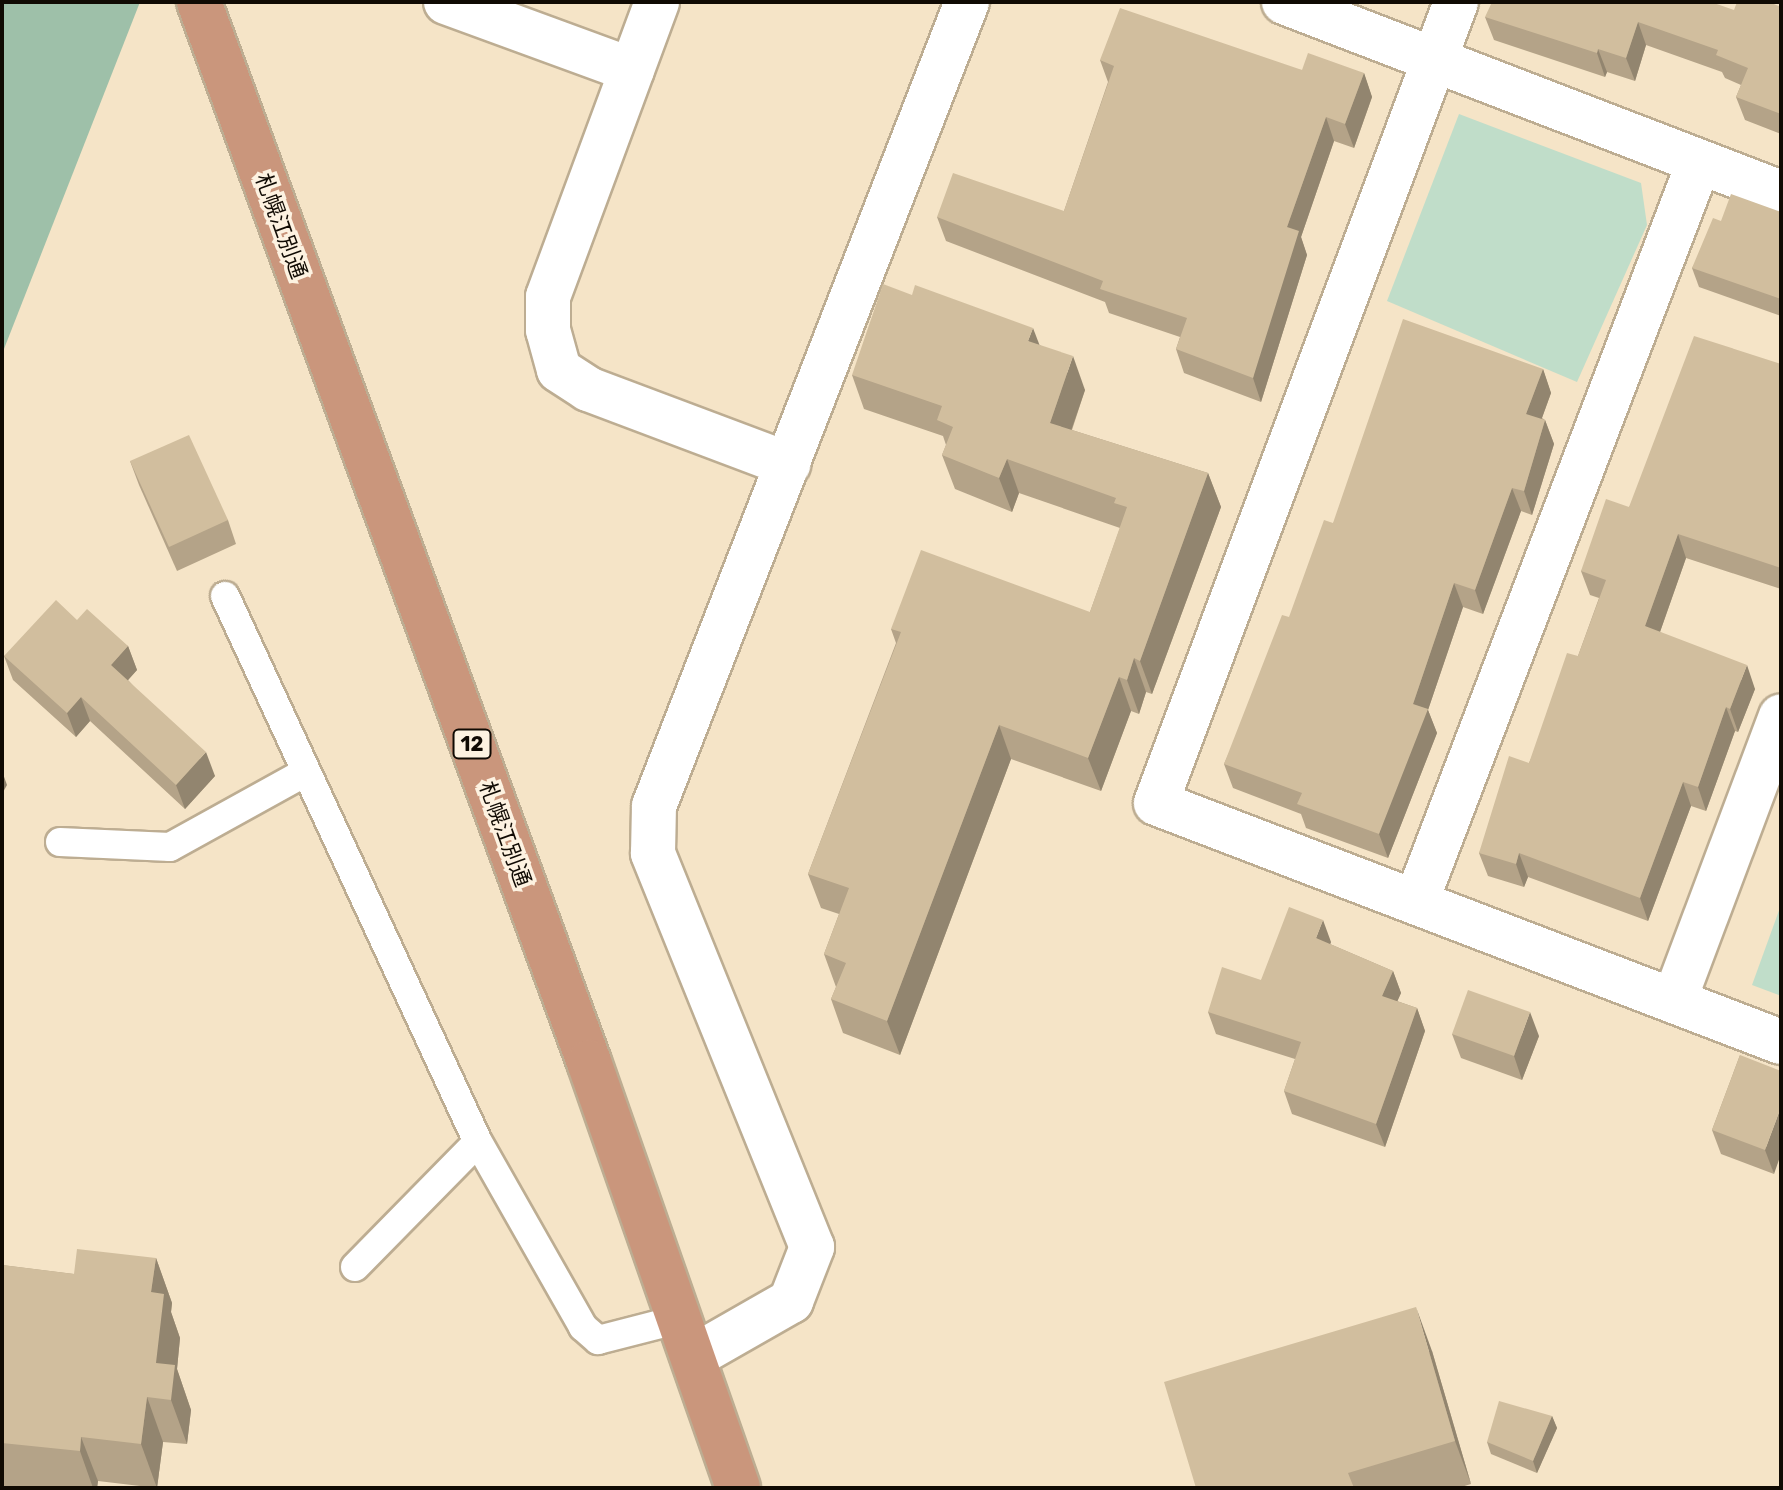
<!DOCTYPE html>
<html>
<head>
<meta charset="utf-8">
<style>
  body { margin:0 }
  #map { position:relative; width:1783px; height:1490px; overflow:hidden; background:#f5e4c7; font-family:Rubik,"Noto Sans JP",sans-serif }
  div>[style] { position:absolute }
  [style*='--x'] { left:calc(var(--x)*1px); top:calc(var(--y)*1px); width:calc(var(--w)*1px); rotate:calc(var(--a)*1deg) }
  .green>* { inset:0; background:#c0ddc9 }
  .forest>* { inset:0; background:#9ec0a9 }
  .roads { filter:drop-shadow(2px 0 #bdad92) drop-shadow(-2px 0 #bdad92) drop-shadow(0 2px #bdad92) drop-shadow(0 -2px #bdad92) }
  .service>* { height:28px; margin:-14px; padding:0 14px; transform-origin:14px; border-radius:14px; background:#fff }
  .minor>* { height:44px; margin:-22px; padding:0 22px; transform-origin:22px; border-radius:22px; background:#fff }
  .trunk>* { height:44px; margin:-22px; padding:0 22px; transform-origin:22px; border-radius:22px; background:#ca967c }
  .wall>* { inset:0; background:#b4a388 }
  .shaded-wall>* { inset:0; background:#92856f }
  .building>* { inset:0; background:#d1be9e }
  span { translate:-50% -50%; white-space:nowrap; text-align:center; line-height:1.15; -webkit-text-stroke:7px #fdf2e1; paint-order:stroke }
  .shield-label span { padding:2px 6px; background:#fdf2e1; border:2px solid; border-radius:6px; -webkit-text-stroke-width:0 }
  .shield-label { font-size:20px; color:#100a03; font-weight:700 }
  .street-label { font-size:22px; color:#100a03 }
  .frame { position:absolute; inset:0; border:4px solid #100a03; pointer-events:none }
</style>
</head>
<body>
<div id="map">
  <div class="green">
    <div style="clip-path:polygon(1459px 114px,1641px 183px,1647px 225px,1577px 382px,1387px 301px)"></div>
    <div style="clip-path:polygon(1781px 905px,1781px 996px,1752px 985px)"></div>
  </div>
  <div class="forest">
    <div style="clip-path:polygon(2px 2px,140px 2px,2px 354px)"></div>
  </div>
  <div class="roads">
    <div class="service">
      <div style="--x:225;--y:596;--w:602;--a:65.14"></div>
      <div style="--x:478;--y:1142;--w:213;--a:60.4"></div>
      <div style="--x:583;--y:1327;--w:20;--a:41"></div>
      <div style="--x:598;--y:1340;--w:85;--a:-14.4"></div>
      <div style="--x:60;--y:842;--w:110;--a:2.6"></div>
      <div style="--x:170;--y:847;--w:155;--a:-28.9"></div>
      <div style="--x:355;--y:1267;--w:175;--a:-45.5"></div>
    </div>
    <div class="minor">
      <div style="--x:446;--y:2;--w:198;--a:20.1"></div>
      <div style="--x:657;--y:2;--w:314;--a:110.3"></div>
      <div style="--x:548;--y:297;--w:33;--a:90"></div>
      <div style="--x:548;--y:330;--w:41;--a:74.6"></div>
      <div style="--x:559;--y:370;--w:35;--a:33"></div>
      <div style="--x:588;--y:389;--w:214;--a:20.6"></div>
      <div style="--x:1284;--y:2;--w:532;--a:21.02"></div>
      <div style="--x:1456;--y:2;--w:855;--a:110.53"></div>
      <div style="--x:1156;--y:803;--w:669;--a:20.93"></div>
      <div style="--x:1416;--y:902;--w:792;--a:-69.07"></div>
      <div style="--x:1674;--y:1001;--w:304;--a:-69.4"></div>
      <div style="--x:693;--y:1357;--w:113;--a:-29.7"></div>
      <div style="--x:791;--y:1301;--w:58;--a:-68.7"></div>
      <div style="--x:812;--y:1247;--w:425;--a:-112"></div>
      <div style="--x:653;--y:853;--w:47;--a:-88.8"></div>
      <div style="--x:654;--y:806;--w:863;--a:-68.73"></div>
    </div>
    <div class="trunk">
      <div style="--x:199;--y:2;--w:1129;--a:69.8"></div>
      <div style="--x:589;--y:1062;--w:451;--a:70.7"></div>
    </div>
  </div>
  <div class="wall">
    <div style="clip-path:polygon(1781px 7px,1781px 134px,1745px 120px,1736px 97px,1741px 85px,1725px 78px,1722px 72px,1646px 45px,1635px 81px,1607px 72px,1605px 77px,1494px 40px,1485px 17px,1734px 10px)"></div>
    <div style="clip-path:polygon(1100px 60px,1364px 73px,1372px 97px,1354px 148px,1334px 141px,1301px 237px,1307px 255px,1261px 402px,1184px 373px,1176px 349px,1180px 337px,1109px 313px,1105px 302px,946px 241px,937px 217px,1064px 211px,1108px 82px)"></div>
    <div style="clip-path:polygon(1781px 212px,1781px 316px,1699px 287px,1692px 268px,1721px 221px)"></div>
    <div style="clip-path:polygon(1040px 345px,1085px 390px,1072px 430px,1208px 473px,1221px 507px,1152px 694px,1146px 692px,1139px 714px,1131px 711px,1101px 791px,1011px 759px,900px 1055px,843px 1033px,831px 999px,836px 987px,824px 954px,839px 914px,821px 908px,808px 874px,896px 643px,891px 629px,1090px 612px,1120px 528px,1019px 493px,1012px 512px,955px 489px,942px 455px,946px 445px,943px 436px,864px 409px,852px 375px)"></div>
    <div style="clip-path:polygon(1781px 364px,1781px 589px,1686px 558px,1660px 632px,1755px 689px,1738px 732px,1735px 731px,1706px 811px,1691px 806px,1648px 921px,1528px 877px,1524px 887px,1488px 876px,1479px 853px,1529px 763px,1578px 656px,1599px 598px,1590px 595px,1581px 571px,1629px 507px)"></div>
    <div style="clip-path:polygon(1543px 369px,1551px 393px,1542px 418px,1545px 420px,1554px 444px,1532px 515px,1521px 511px,1483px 614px,1463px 607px,1428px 710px,1437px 733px,1388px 858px,1306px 828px,1301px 814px,1233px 788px,1224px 764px,1333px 523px)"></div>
    <div style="clip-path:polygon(130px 461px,228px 520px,236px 544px,177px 571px,139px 485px)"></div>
    <div style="clip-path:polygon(77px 620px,128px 646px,137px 670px,128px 680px,215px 776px,185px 809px,90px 721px,76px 737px,13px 680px,4px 656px)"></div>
    <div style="clip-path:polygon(1331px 942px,1330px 944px,1393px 971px,1401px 993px,1397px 1001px,1417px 1008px,1425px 1031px,1385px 1147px,1292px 1114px,1284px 1091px,1295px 1059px,1216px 1034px,1208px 1012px,1261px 980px)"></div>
    <div style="clip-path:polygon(1452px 1034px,1539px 1036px,1522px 1080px,1461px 1058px)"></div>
    <div style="clip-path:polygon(1740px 1055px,1774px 1174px,1721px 1154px,1712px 1130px)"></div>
    <div style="clip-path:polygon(156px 1258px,172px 1303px,171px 1312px,180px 1338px,177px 1369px,191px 1410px,187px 1444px,163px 1442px,157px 1488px,98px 1481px,97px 1488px,25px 1488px,2px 1486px,2px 1265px,74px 1274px)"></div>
    <div style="clip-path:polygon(1432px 1351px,1471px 1484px,1458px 1488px,1196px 1488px)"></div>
    <div style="clip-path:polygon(1552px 1416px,1557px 1428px,1537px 1473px,1491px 1454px,1487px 1442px)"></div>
  </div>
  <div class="shaded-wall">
    <div style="clip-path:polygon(1638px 22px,1646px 45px,1635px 81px,1626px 58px)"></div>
    <div style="clip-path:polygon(1598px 49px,1607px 72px,1605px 77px,1597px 53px)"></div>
    <div style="clip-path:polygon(1364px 73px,1372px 97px,1354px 148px,1345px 124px)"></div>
    <div style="clip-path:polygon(1326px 117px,1334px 141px,1301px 237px,1307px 255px,1261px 402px,1253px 378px,1287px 227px)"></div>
    <div style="clip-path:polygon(1033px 328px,1046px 362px,1028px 341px)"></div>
    <div style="clip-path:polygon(1073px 356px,1085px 390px,1062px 457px,1050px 423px)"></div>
    <div style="clip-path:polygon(1543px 369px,1551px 393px,1535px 437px,1526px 414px)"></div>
    <div style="clip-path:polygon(1545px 420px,1554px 444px,1532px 515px,1524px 491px)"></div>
    <div style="clip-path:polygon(1007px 459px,1019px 493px,1012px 512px,999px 478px)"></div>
    <div style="clip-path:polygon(1208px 473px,1221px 507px,1152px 694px,1140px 661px)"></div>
    <div style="clip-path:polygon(1512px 488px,1521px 511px,1483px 614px,1475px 590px)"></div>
    <div style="clip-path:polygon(1678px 534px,1686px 558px,1654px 649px,1645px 626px)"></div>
    <div style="clip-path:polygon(1454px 583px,1463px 607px,1428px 710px,1437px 733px,1388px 858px,1379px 834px,1413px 704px)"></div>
    <div style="clip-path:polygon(128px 646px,137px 670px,120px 689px,111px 665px)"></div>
    <div style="clip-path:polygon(1134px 658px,1146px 692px,1139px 714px,1127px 680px)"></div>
    <div style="clip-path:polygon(1747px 665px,1755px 689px,1738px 732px,1730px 709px)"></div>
    <div style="clip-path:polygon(1119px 677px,1131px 711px,1101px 791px,1088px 758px)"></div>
    <div style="clip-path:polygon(81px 697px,90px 721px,76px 737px,67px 713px)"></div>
    <div style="clip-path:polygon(1726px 707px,1735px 731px,1706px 811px,1698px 787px)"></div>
    <div style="clip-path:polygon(999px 725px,1011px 759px,900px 1055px,887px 1021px)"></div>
    <div style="clip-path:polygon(206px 752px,215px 776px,185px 809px,176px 785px)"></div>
    <div style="clip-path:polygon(2px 771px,7px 785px,2px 794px)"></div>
    <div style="clip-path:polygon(1683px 782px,1691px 806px,1648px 921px,1640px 898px)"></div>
    <div style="clip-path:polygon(1519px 853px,1528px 877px,1524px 887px,1516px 864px)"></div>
    <div style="clip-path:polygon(1323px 920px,1331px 942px,1324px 961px,1316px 938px)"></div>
    <div style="clip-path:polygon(1393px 971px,1401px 993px,1390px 1018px,1382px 996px)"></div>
    <div style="clip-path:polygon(1417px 1008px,1425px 1031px,1385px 1147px,1376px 1124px)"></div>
    <div style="clip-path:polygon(1530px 1012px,1539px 1036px,1522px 1080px,1514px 1056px)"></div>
    <div style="clip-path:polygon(1781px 1107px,1781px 1154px,1774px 1174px,1765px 1150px)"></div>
    <div style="clip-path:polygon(156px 1258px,172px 1303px,171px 1312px,180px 1338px,177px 1369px,191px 1410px,187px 1444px,171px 1400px,156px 1363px,151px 1292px)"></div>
    <div style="clip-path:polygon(1416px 1307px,1432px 1351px,1471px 1484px,1455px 1441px)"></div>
    <div style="clip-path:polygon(147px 1397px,163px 1442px,157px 1488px,141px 1444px)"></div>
    <div style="clip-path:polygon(1552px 1416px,1557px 1428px,1537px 1473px,1533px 1461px)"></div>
    <div style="clip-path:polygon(81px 1437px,98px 1481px,97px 1488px,93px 1488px,80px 1451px)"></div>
  </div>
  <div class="building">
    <div style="clip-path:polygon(1492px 2px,1711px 2px,1734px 10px,1737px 2px,1769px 2px,1781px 7px,1781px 114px,1736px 97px,1748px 68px,1716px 55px,1718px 50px,1638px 22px,1626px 58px,1598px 49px,1597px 53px,1485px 17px)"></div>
    <div style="clip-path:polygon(1120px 8px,1302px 70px,1308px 53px,1364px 73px,1345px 124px,1326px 117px,1287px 227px,1299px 231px,1253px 378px,1176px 349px,1187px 318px,1100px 289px,1103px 281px,937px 217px,953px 173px,1064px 211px,1114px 66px,1100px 60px)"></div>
    <div style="clip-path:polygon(1731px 194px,1781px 212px,1781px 230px,1779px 236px,1781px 236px,1781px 299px,1692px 268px,1713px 218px,1721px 221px)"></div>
    <div style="clip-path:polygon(883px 284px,912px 295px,915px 285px,1033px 328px,1028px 341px,1073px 356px,1050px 423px,1208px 473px,1140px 661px,1134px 658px,1127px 680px,1119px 677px,1088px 758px,999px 725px,887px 1021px,831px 999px,846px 963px,824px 954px,849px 888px,808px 874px,901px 632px,891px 629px,921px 550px,1090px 612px,1127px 507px,1114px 503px,1116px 498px,1007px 459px,999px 478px,942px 455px,953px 427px,937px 420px,942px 406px,852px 375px)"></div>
    <div style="clip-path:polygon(1403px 319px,1543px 369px,1526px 414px,1545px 420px,1524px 491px,1512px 488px,1475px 590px,1454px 583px,1413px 704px,1428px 709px,1379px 834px,1297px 804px,1302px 793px,1224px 764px,1282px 615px,1289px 617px,1324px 520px,1333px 523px)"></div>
    <div style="clip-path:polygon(1694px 336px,1781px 364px,1781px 568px,1678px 534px,1645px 626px,1747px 665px,1730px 709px,1726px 707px,1698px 787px,1683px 782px,1640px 898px,1519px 853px,1516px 864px,1479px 853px,1509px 756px,1529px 763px,1567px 653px,1578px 656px,1606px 580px,1581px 571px,1606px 499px,1629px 507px)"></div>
    <div style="clip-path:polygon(189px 435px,228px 520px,169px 547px,130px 461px)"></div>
    <div style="clip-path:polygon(56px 600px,77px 620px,87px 609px,128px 646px,111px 665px,206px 752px,176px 785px,81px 697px,67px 713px,4px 656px)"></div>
    <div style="clip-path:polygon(1289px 907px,1323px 920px,1316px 938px,1393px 971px,1382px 996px,1417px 1008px,1376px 1124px,1284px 1091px,1301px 1042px,1208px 1012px,1222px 967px,1261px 980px)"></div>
    <div style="clip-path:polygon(1468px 990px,1530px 1012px,1514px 1056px,1452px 1034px)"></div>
    <div style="clip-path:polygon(1740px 1055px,1781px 1071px,1781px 1107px,1765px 1150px,1712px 1130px)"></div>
    <div style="clip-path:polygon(77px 1249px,156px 1258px,151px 1292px,164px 1294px,156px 1363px,175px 1365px,171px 1400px,147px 1397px,141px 1444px,81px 1437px,80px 1451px,2px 1443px,2px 1265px,74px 1274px)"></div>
    <div style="clip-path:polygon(1416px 1307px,1455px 1441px,1348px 1473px,1354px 1488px,1196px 1488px,1164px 1382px)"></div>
    <div style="clip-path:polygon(1499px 1401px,1552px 1416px,1533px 1461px,1487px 1442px)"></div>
  </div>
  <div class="shield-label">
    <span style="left:472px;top:744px">12</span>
  </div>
  <div class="street-label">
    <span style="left:281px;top:226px;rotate:70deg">札幌江別通</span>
    <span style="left:505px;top:834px;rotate:70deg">札幌江別通</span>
  </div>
  <div class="frame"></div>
</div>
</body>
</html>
